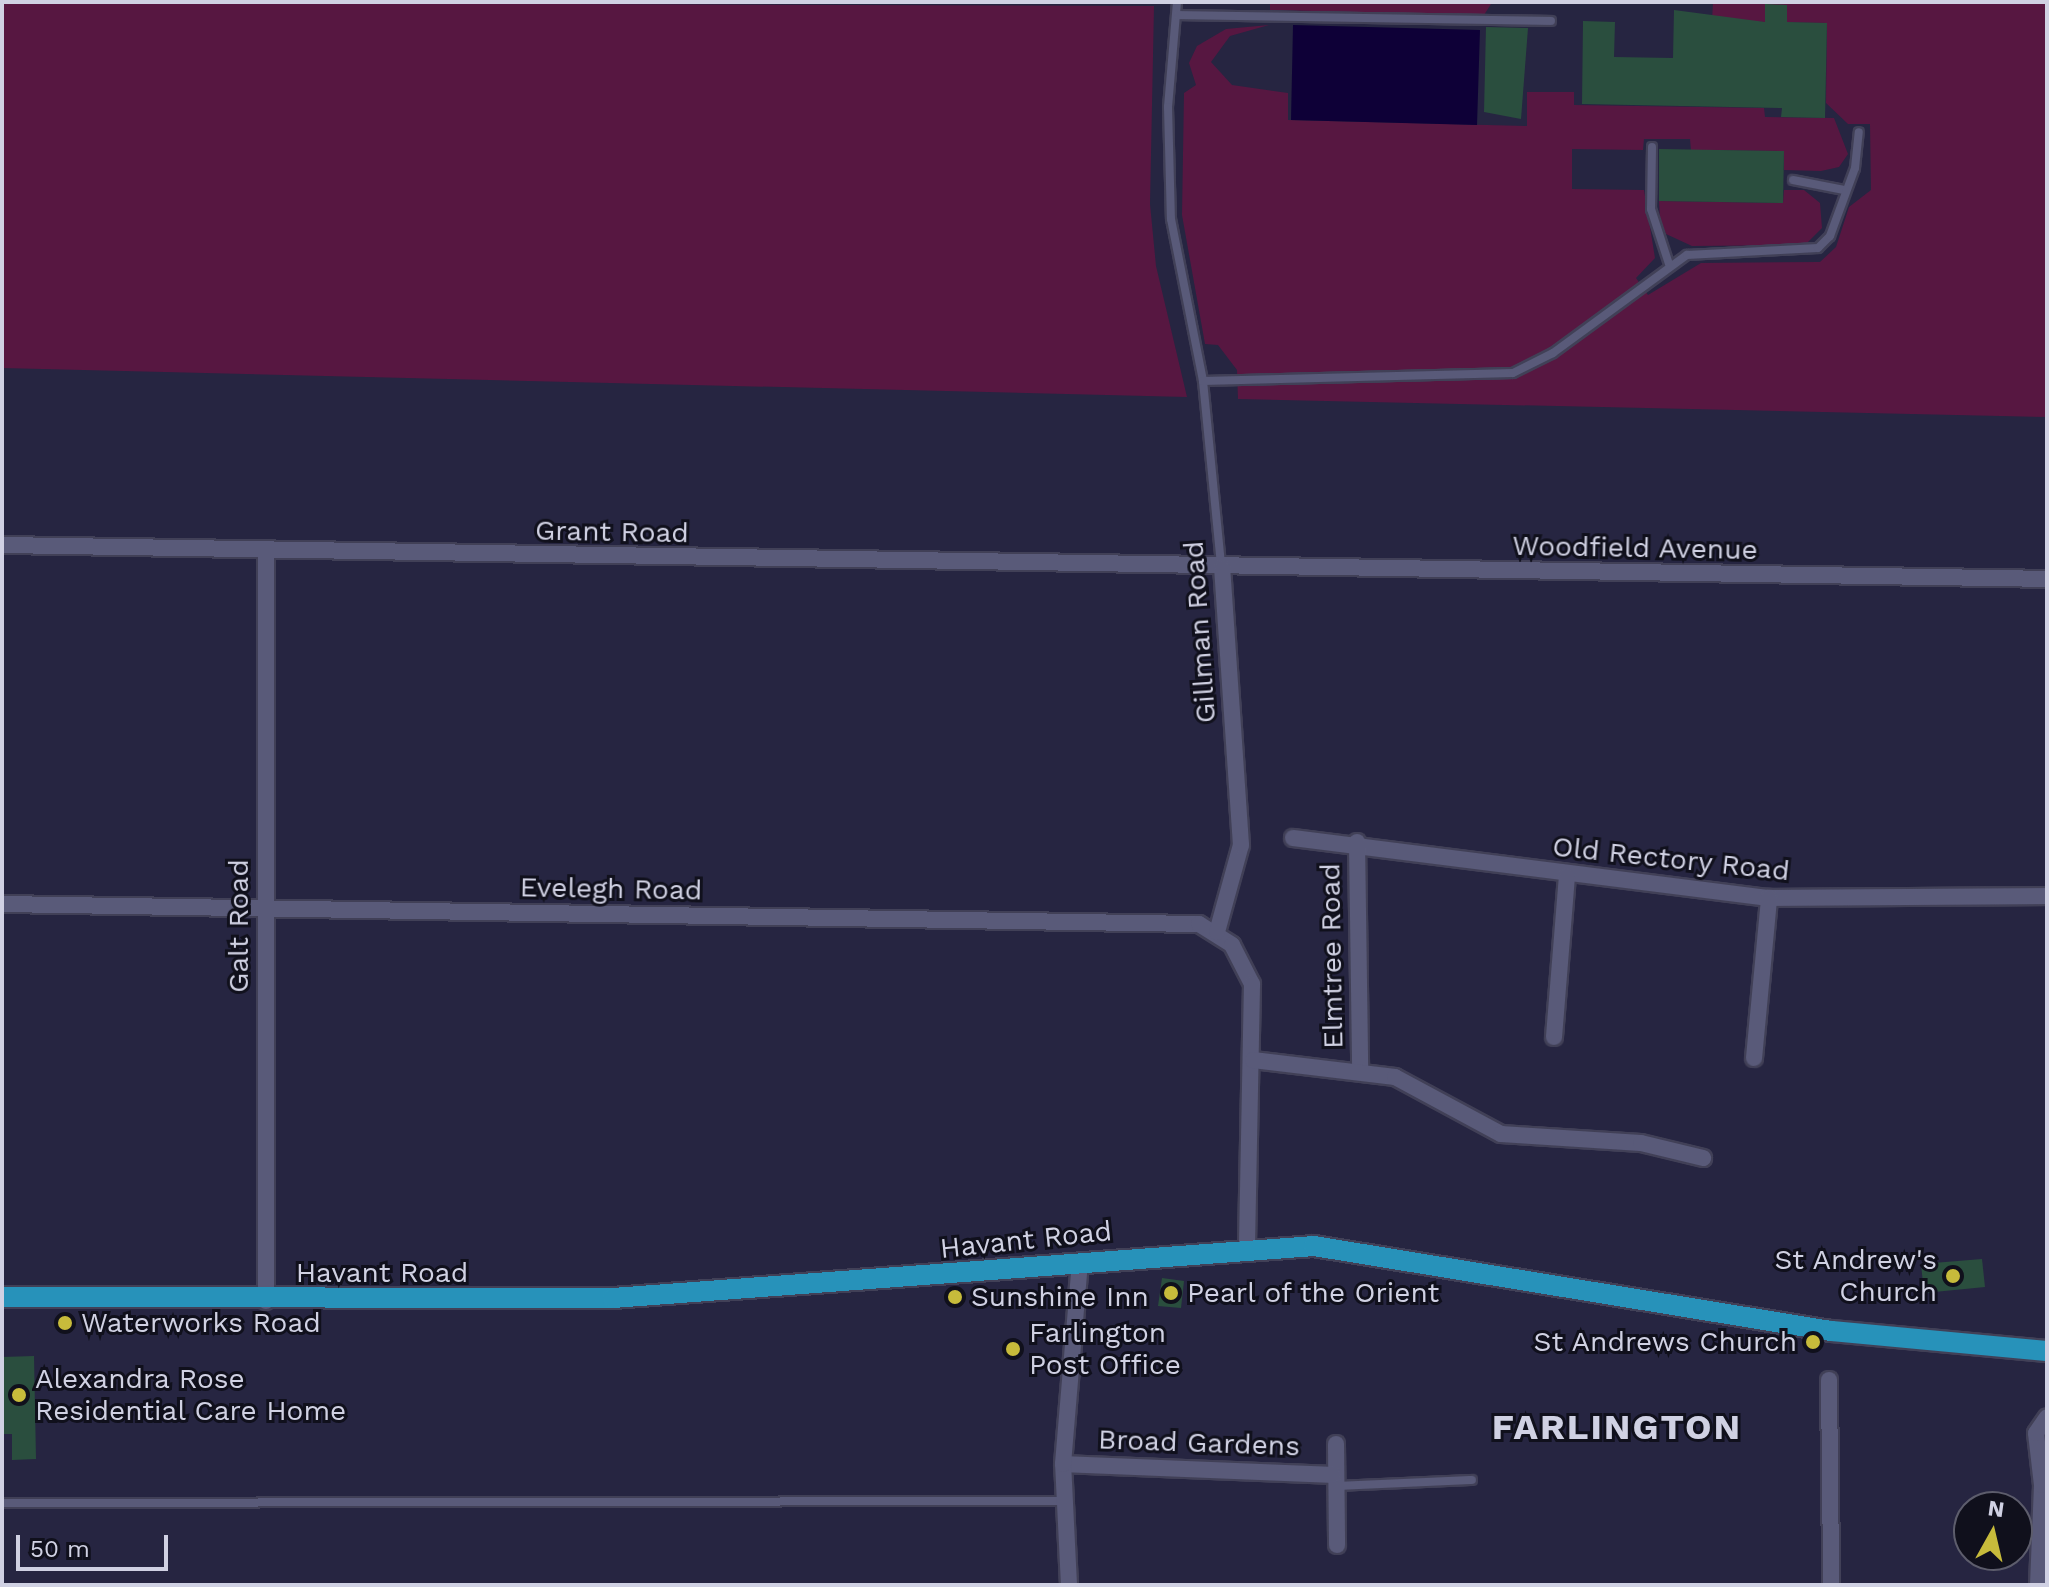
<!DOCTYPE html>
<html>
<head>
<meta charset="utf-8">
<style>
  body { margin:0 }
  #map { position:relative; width:2049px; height:1587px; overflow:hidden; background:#262541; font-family:"Work Sans",sans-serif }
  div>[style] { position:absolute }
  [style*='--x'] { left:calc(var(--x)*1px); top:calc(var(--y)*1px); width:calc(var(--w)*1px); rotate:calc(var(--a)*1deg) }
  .green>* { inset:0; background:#571741 }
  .water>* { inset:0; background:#0e0037 }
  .building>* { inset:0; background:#2a4e3e }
  .roads { filter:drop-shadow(2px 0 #414057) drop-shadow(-2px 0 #414057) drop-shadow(0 2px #414057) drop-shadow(0 -2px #414057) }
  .lane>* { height:8px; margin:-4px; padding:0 4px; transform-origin:4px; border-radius:4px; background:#595a79 }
  .street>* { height:16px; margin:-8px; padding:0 8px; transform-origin:8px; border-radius:8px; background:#595a79 }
  .primary>* { height:20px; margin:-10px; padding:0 10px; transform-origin:10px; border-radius:10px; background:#2792ba }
  .dots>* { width:22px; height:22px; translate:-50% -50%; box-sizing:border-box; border:4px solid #10101c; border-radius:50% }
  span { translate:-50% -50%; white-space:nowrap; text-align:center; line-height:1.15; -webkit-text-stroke:6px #10101c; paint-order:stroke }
  .street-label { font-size:28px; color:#d0d1e3 }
  .poi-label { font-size:28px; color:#d0d1e3 }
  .right { translate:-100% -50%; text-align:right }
  .left { translate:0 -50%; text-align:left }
  .district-label { font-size:36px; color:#d0d1e3; font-weight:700; letter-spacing:2px }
  .frame { position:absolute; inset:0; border:4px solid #d0d1e3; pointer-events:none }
  .north { position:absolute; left:1953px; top:1491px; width:80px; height:80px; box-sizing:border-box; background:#10101c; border:2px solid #5d5d6c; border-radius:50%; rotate:8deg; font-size:22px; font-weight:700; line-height:32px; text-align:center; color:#d0d1e3 }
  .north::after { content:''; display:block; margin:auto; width:28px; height:36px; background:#c7bb3b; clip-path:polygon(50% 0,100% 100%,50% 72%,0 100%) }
  .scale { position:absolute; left:16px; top:1535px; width:152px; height:36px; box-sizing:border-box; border:4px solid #d0d1e3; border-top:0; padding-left:10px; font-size:24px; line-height:28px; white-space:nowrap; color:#d0d1e3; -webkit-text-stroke:6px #10101c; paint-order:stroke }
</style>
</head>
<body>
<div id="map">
  <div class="green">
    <div style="clip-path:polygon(2px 2px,1154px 6px,1150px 204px,1156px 266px,1187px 397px,2px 368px)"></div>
    <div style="clip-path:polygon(1270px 2px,1632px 2px,1491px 4px,1484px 15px,1270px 10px)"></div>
    <div style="clip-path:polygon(1713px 2px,2047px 2px,2047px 417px,1238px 399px,1237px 370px,1218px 345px,1205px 344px,1182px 215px,1184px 93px,1196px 85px,1189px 63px,1197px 46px,1226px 29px,1269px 25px,1230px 36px,1211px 62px,1232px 85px,1288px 93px,1288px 120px,1527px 126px,1527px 92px,1574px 92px,1574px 105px,1764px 108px,1765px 117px,1834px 118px,1848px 154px,1839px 167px,1821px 171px,1784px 170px,1784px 151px,1691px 150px,1690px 139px,1644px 139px,1643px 150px,1572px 149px,1572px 189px,1644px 190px,1655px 258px,1636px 278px,1648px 295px,1701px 263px,1820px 262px,1836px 247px,1849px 207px,1871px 190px,1870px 124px,1848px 124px,1826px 103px,1827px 23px,1712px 21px)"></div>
    <div style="clip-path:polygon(1784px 190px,1804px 190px,1820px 203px,1822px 228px,1805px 245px,1692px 246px,1666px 234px,1660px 219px,1659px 201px,1783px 203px)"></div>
  </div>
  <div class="water">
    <div style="clip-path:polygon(1293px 25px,1480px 30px,1477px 125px,1291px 120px)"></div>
  </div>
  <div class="building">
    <div style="clip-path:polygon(1765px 4px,1787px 5px,1787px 22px,1827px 23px,1825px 118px,1781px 117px,1782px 108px,1582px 104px,1583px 21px,1615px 22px,1614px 57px,1673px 58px,1674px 10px,1765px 22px)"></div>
    <div style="clip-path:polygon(1486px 27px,1528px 28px,1521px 119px,1484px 112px)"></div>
    <div style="clip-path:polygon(1659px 149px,1784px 151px,1783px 203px,1659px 201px)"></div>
    <div style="clip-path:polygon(1982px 1259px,1985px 1287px,1924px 1293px,1921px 1264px)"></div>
    <div style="clip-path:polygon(1162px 1278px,1184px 1281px,1181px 1308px,1158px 1306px)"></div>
    <div style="clip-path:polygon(34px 1356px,36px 1459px,12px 1460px,12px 1434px,2px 1434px,2px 1357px)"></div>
  </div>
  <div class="roads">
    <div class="lane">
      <div style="--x:1177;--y:2;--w:105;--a:94.9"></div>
      <div style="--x:1168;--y:107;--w:112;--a:88.5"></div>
      <div style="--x:1171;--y:219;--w:165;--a:78.8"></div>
      <div style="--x:1203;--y:381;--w:184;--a:84.4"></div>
      <div style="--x:1178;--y:15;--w:373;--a:0.9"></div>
      <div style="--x:1652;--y:147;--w:62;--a:90.9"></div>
      <div style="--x:1651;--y:209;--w:58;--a:71.9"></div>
      <div style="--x:1793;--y:180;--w:52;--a:11.1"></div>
      <div style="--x:1203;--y:381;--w:310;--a:-1.5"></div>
      <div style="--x:1513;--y:373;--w:45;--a:-26.6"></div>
      <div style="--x:1553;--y:353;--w:166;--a:-36.2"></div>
      <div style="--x:1687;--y:255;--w:131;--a:-3.1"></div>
      <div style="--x:1818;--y:248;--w:17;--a:-45"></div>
      <div style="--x:1830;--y:236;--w:72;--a:-69.8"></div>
      <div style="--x:1855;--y:168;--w:36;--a:-84"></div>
      <div style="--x:1335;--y:1486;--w:137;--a:-2.5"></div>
      <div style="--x:2;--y:1503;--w:1062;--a:-0.11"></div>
    </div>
    <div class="street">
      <div style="--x:2;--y:545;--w:2045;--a:0.95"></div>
      <div style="--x:1293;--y:838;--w:480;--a:7.2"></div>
      <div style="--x:1769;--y:898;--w:278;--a:-0.4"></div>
      <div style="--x:1357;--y:842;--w:228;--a:89.2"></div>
      <div style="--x:2;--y:904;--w:1197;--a:0.96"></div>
      <div style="--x:1199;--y:924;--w:39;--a:32"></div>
      <div style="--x:1232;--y:945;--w:44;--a:62.9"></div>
      <div style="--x:1252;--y:984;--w:263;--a:91.1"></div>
      <div style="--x:1217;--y:932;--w:90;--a:-74.6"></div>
      <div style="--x:1241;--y:845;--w:277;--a:-93.9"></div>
      <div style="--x:1554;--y:1037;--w:161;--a:-85.4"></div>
      <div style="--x:1754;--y:1058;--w:161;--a:-84.6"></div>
      <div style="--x:1253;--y:1060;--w:143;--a:6.8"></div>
      <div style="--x:1395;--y:1077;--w:120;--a:28.3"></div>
      <div style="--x:1501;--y:1134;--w:140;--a:3.7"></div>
      <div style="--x:1641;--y:1143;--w:64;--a:13.6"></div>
      <div style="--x:266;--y:1301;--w:750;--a:-90"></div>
      <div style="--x:1829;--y:1380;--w:205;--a:89.4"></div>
      <div style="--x:1336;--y:1444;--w:101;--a:89.4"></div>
      <div style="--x:1063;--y:1464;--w:270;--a:2.3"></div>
      <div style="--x:1069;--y:1585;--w:121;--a:-92.8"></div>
      <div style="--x:1063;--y:1464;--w:202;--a:-85.2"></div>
      <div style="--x:2038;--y:1585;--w:100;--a:-87.7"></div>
      <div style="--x:2042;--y:1485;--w:52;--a:-96.6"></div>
      <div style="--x:2036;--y:1433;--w:19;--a:-55"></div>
    </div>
    <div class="primary">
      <div style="--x:2;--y:1297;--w:611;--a:0.09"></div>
      <div style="--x:613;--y:1298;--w:703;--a:-4.24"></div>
      <div style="--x:1314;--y:1246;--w:524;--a:9.34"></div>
      <div style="--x:1831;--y:1331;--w:217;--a:5.3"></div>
    </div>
  </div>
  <div class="dots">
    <div style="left:1953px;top:1276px;background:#c7bb3b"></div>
    <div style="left:1171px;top:1293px;background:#c7bb3b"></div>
    <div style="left:955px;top:1297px;background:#c7bb3b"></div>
    <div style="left:65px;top:1323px;background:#c7bb3b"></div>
    <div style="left:1813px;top:1342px;background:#c7bb3b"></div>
    <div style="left:1013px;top:1349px;background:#c7bb3b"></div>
    <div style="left:19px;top:1395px;background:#c7bb3b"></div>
  </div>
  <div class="street-label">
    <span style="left:612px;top:532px;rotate:1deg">Grant Road</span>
    <span style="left:1635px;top:548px;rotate:1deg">Woodfield Avenue</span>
    <span style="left:1200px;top:632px;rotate:-94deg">Gillman Road</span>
    <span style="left:1671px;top:859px;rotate:6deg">Old Rectory Road</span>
    <span style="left:611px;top:889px;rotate:1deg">Evelegh Road</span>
    <span style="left:239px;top:926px;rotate:-90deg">Galt Road</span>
    <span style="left:1332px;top:956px;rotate:-91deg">Elmtree Road</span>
    <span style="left:1026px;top:1240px;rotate:-6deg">Havant Road</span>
    <span style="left:382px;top:1273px">Havant Road</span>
    <span style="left:1199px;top:1443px;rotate:2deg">Broad Gardens</span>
  </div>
  <div class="poi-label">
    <span class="right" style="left:1937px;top:1276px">St Andrew's<br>Church</span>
    <span class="left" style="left:1187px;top:1293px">Pearl of the Orient</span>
    <span class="left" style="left:971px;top:1297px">Sunshine Inn</span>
    <span class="left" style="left:81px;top:1323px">Waterworks Road</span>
    <span class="left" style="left:1029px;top:1349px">Farlington<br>Post Office</span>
    <span class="right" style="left:1797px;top:1342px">St Andrews Church</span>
    <span class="left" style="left:35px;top:1395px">Alexandra Rose<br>Residential Care Home</span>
  </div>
  <div class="district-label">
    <span style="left:1617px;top:1428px">FARLINGTON</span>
  </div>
  <div class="frame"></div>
  <div class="north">N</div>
  <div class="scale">50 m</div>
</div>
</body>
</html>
